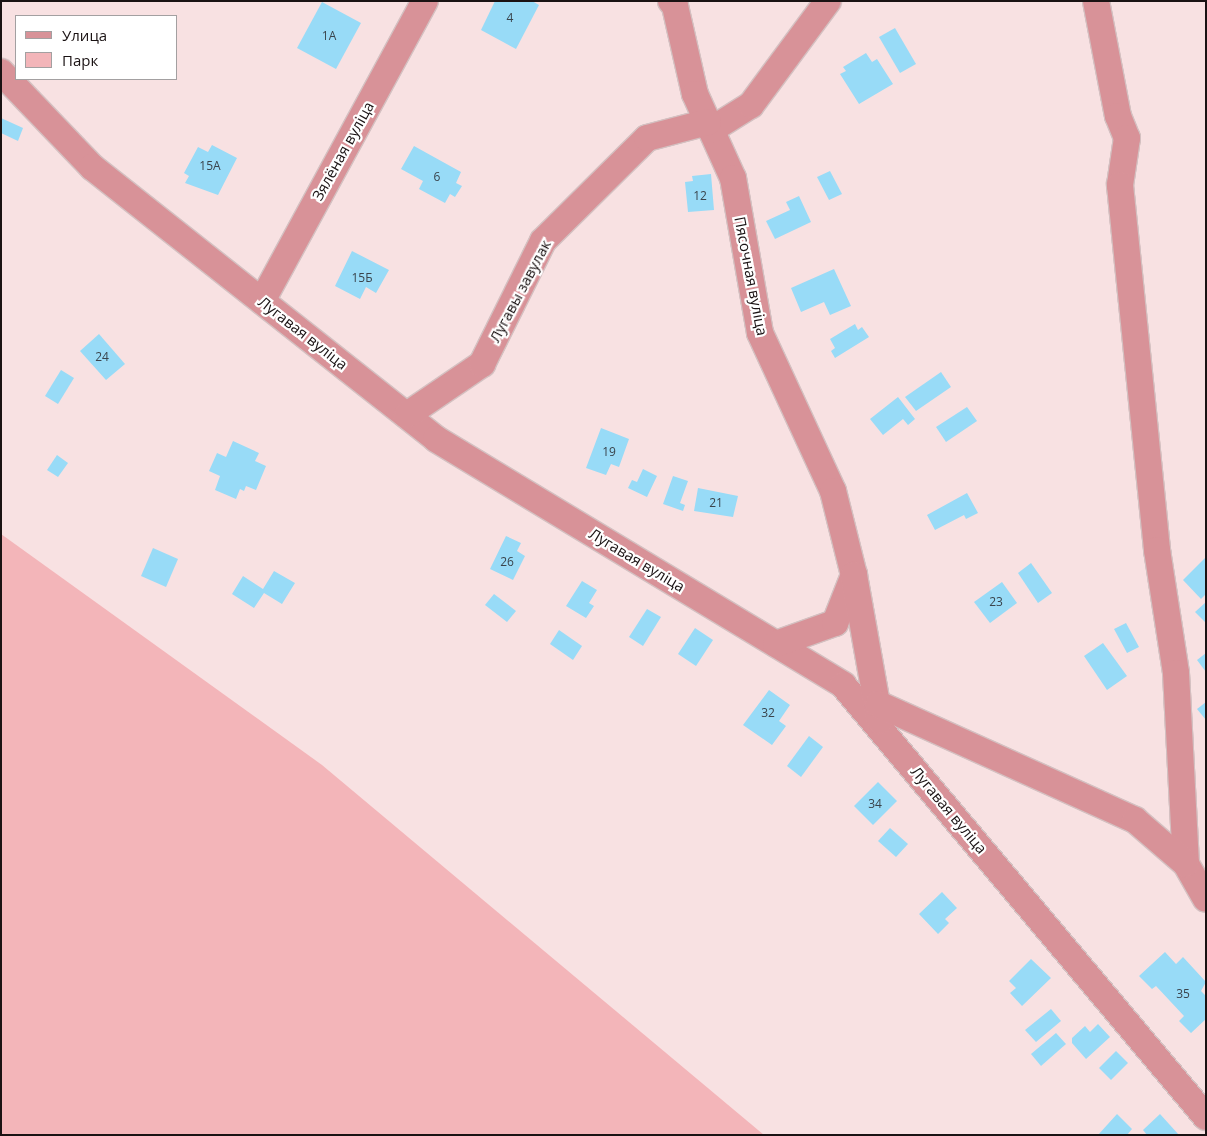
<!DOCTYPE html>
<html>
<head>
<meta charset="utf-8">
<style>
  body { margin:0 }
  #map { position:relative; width:1207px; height:1136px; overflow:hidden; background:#f8e1e2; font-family:"Open Sans",sans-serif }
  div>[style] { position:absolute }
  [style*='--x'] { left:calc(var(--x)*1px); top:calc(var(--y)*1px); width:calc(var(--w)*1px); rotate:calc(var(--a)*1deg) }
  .green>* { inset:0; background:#f3b5b9 }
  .building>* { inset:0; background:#98dbf7 }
  .roads { filter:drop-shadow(1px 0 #d4c0c1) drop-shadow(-1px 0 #d4c0c1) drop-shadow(0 1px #d4c0c1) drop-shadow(0 -1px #d4c0c1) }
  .street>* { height:26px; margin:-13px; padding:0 13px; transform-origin:13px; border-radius:13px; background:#d89298 }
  span { translate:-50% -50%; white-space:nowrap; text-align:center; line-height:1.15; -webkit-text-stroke:4.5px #fff; paint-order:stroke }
  .number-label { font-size:12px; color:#3a444c }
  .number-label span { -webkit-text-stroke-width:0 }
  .street-label { font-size:15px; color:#1a1213 }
  .frame { position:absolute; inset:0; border:2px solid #1a1213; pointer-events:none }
  .legend { position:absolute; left:15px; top:15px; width:162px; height:65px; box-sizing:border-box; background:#fff; border:1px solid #a3a0a1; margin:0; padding:6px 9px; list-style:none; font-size:15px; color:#1a1213 }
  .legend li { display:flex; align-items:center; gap:10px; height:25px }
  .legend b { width:25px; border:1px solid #a3a0a1 }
</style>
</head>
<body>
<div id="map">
  <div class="green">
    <div style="clip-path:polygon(1px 534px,322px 765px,764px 1135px,1px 1135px)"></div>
  </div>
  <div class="building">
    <div style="clip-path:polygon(495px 1px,532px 1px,539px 5px,516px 49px,481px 30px)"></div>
    <div style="clip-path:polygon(322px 2px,361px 23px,336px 69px,297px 48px)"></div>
    <div style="clip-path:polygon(895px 28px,916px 64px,900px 73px,879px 37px)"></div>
    <div style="clip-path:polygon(866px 53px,872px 62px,877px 59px,893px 84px,859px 104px,840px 74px,846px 71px,843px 67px)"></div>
    <div style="clip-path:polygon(1px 118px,23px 128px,18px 141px,1px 133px)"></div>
    <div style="clip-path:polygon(212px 145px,237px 158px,218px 195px,185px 183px,189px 176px,184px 173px,198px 147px,208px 152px)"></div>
    <div style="clip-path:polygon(414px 146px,461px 172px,456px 183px,462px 186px,455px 197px,450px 194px,445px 203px,419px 189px,423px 181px,401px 169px)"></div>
    <div style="clip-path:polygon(830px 171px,842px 194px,829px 200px,817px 177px)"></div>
    <div style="clip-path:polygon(711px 174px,714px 210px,688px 212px,685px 182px,693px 181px,692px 176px)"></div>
    <div style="clip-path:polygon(799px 196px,811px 222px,775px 239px,766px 221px,790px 210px,786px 202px)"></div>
    <div style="clip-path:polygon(352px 251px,389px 270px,376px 293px,366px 287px,360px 299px,335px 286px)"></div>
    <div style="clip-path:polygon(834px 269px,851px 306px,830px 315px,824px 302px,801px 312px,791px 288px)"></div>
    <div style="clip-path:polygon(855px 324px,858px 330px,862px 327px,869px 337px,835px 358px,831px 351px,835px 348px,830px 339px)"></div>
    <div style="clip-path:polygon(99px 334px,125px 364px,106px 380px,80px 351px)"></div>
    <div style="clip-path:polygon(61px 370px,74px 378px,58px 404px,45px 396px)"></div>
    <div style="clip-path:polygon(941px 372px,951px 387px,916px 411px,905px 397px)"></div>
    <div style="clip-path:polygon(898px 397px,915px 419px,908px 425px,903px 419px,883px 435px,870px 419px)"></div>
    <div style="clip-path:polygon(967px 407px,977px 421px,946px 442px,936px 427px)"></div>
    <div style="clip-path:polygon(601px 428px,629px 439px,619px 467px,611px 464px,606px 475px,586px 468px)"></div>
    <div style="clip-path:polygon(233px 441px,259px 453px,255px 461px,266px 466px,256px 490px,246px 486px,244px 491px,240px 489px,236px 499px,215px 490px,220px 476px,209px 471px,217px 453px,226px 457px)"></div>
    <div style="clip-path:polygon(57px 455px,68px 463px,58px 477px,47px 470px)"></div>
    <div style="clip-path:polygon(643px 469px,657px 476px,647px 497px,628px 488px,632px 480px,637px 482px)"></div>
    <div style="clip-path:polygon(673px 476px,688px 481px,680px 503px,685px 505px,683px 511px,663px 504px)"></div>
    <div style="clip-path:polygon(698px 488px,738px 496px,733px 517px,694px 511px)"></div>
    <div style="clip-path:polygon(967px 493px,978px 513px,966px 519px,964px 515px,935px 530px,927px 515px)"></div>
    <div style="clip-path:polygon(506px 536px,521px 543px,517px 551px,525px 556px,513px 580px,490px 569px)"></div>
    <div style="clip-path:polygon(153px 548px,178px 559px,166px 587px,141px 576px)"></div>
    <div style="clip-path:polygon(1206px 557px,1206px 594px,1201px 599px,1183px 580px)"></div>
    <div style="clip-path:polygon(1031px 563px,1052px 593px,1038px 603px,1018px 573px)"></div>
    <div style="clip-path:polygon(274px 571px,295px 583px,282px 604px,264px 593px,254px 608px,232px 594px,243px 576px,263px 589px)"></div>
    <div style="clip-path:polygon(582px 581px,597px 590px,589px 603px,594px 606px,586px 618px,566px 606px)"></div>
    <div style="clip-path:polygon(1002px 582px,1017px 603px,990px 623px,974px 602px)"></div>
    <div style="clip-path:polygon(494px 594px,516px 611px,507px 622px,485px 605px)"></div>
    <div style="clip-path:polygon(1206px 602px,1206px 623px,1195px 612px)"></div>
    <div style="clip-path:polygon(647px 609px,661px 617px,643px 646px,629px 637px)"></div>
    <div style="clip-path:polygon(1126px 623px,1139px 647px,1127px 653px,1114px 629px)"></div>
    <div style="clip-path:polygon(695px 628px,713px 640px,696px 666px,678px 654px)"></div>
    <div style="clip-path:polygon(559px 630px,582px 646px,573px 660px,550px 644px)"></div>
    <div style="clip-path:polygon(1103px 643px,1127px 676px,1107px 690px,1084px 656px)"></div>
    <div style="clip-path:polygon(1206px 653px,1206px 672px,1197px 660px)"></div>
    <div style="clip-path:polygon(769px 690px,790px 705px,779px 721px,786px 726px,772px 745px,743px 725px)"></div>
    <div style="clip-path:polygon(1206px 702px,1206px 720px,1197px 709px)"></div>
    <div style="clip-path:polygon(809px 736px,823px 747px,801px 777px,787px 766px)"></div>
    <div style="clip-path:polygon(878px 782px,897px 801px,873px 825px,854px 806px)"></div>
    <div style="clip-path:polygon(890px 828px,908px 844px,896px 857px,878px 841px)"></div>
    <div style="clip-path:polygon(942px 892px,957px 908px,945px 919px,949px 923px,938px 934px,919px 914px)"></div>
    <div style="clip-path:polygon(1165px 952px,1176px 964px,1183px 957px,1206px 982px,1201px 991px,1206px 996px,1206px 1019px,1191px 1033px,1179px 1021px,1184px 1016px,1156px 986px,1152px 989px,1139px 976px)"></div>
    <div style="clip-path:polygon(1031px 959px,1051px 978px,1022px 1006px,1010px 993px,1016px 988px,1009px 981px)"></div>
    <div style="clip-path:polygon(1051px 1009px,1061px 1021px,1036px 1042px,1025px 1030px)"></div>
    <div style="clip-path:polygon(1098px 1024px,1110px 1037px,1086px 1059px,1072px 1043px,1072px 1038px,1085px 1026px,1090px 1032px)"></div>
    <div style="clip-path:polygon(1056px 1033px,1066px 1044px,1041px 1066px,1031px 1054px)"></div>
    <div style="clip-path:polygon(1116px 1051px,1128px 1063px,1111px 1080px,1099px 1068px)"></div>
    <div style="clip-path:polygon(1117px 1114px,1132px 1129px,1127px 1135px,1098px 1135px)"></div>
    <div style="clip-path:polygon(1160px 1114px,1179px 1135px,1147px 1135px,1143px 1130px)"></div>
  </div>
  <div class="roads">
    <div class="street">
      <div style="--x:671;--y:1;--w:6;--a:51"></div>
      <div style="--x:675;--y:6;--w:90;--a:77.2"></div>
      <div style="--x:695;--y:94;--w:92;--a:65.7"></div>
      <div style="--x:733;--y:178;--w:157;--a:80.1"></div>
      <div style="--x:760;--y:333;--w:174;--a:65.2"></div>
      <div style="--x:833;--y:491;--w:87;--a:76"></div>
      <div style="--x:1096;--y:1;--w:117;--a:79.2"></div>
      <div style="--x:1118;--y:116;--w:24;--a:68"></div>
      <div style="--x:1127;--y:138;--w:48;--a:98.5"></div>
      <div style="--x:1120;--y:185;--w:367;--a:84.2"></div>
      <div style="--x:1157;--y:550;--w:124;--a:81.2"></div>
      <div style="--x:1176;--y:673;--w:191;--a:87"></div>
      <div style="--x:1186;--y:864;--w:40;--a:60.3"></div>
      <div style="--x:1;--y:72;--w:132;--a:46.2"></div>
      <div style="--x:92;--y:167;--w:439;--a:38.3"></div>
      <div style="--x:436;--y:439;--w:476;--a:31.1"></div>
      <div style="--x:843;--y:685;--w:564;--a:49.96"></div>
      <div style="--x:711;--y:130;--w:47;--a:-32"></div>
      <div style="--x:751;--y:105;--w:129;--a:-53.5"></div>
      <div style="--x:262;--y:301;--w:341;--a:-61.5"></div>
      <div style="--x:407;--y:415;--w:91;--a:-34.2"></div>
      <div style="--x:482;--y:364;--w:137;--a:-63.6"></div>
      <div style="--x:543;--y:241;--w:146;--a:-44.7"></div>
      <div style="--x:647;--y:138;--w:63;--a:-14.7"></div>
      <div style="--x:776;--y:644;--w:63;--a:-19.6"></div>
      <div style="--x:835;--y:623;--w:52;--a:-68.4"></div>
      <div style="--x:854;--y:575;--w:148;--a:79.9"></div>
      <div style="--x:878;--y:704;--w:282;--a:24.3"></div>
      <div style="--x:1135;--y:820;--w:67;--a:40.8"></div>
    </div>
  </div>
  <div class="number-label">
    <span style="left:510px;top:18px">4</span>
    <span style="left:329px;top:36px">1А</span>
    <span style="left:210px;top:166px">15А</span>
    <span style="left:437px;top:177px">6</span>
    <span style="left:700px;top:196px">12</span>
    <span style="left:362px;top:278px">15Б</span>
    <span style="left:102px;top:357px">24</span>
    <span style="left:609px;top:452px">19</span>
    <span style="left:716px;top:503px">21</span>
    <span style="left:507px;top:562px">26</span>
    <span style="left:996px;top:602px">23</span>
    <span style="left:768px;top:713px">32</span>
    <span style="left:875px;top:804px">34</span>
    <span style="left:1183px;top:994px">35</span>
  </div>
  <div class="street-label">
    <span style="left:343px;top:151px;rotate:-61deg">Зялёная вуліца</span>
    <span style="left:751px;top:276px;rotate:79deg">Пясочная вуліца</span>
    <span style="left:520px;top:291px;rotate:-62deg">Лугавы завулак</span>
    <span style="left:303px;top:333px;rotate:38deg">Лугавая вуліца</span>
    <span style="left:637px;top:560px;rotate:31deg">Лугавая вуліца</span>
    <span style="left:949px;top:810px;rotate:50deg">Лугавая вуліца</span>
  </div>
  <div class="frame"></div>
  <ul class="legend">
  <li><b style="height:6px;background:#d89298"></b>Улица</li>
  <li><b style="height:14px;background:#f3b5b9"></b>Парк</li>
  </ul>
</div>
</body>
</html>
